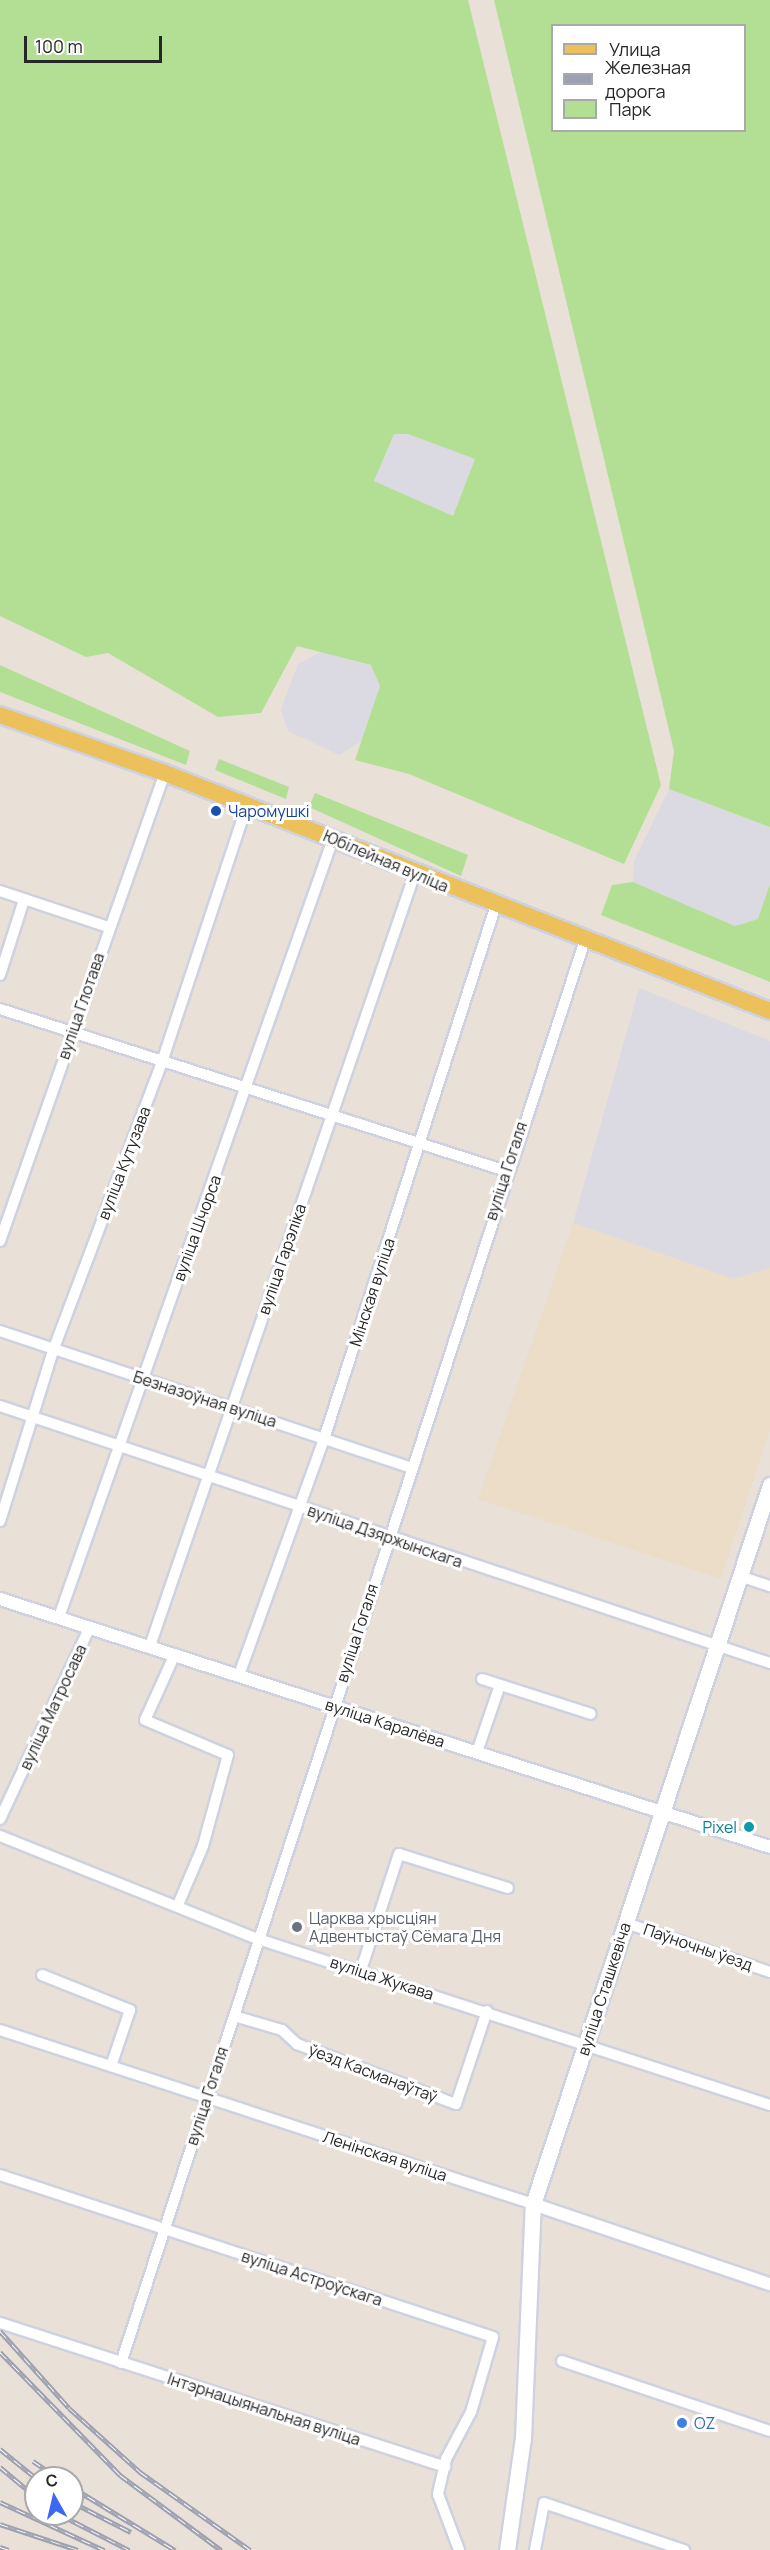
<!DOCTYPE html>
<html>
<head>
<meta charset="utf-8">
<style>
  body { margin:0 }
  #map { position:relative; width:770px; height:2550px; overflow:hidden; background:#e9e1d8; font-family:Manrope,sans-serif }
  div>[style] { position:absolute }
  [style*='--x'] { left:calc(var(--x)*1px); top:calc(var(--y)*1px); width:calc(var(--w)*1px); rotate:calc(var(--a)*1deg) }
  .industrial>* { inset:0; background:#dbd9e1 }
  .education>* { inset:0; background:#ebddc7 }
  .green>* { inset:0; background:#b3df95 }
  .roads { filter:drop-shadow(2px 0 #ced2e0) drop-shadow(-2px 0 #ced2e0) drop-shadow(0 2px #ced2e0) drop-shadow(0 -2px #ced2e0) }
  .minor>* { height:10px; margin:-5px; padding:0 5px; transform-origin:5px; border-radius:5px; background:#fff }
  .tertiary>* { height:12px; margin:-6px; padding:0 6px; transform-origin:6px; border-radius:6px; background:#fff }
  .secondary>* { height:15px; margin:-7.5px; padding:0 7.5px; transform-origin:7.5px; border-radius:7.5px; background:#fff }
  .primary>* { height:16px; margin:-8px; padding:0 8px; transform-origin:8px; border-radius:8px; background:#ecc15b }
  .rail>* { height:5px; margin-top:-2.5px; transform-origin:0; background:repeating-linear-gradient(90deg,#fff 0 9px,#9ca0b1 0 18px); box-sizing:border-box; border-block:2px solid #9ca0b1 }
  .dots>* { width:16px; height:16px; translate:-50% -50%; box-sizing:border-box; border:3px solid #fff; border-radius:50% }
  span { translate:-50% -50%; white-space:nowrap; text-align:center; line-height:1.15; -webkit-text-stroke:6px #fff; paint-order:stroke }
  .transit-label { font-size:16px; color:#164399 }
  .left { translate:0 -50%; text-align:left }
  .street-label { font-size:16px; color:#272727 }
  .culture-label { font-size:16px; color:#0d838f }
  .right { translate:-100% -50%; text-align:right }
  .worship-label { font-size:16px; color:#5b616d }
  .shop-label { font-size:16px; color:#366cbe }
  .legend { position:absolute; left:551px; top:24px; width:195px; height:108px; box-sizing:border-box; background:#fff; border:2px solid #a9a9a9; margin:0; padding:8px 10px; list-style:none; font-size:18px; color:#272727 }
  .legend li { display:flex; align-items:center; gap:12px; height:30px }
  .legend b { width:30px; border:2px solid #a9a9a9 }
  .north { position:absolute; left:24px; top:2466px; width:60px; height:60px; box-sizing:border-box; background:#fff; border:2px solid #a9a9a9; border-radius:50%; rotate:352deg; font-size:16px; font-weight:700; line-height:24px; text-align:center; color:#272727 }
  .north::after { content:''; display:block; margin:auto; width:21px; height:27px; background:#3b69f4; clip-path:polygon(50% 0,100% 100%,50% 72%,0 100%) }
  .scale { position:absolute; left:24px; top:36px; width:138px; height:27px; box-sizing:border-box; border:3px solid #272727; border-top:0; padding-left:8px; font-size:18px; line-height:21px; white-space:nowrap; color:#272727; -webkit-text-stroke:4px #fff; paint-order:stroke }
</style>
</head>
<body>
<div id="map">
  <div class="industrial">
    <div style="clip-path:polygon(394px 434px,408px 434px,475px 459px,453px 516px,374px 481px)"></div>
    <div style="clip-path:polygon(321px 652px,372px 666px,380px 686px,362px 741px,339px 755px,288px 731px,281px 709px,298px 664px)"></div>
    <div style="clip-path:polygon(669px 789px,770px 827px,770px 884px,758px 919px,735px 926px,633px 882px,634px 861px)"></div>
    <div style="clip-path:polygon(639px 988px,770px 1041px,770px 1268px,734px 1279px,573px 1223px)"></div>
  </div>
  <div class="education">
    <div style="clip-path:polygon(573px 1223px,734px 1279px,770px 1268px,770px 1430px,721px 1579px,478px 1499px)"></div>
  </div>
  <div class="green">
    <div style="clip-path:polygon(evenodd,0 0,468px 0,661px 785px,624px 864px,409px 774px,355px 760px,380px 686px,371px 665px,297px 646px,261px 713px,218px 717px,108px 653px,86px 657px,0 616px,0 0,394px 434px,408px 434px,475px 459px,453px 516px,374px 481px,394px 434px)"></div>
    <div style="clip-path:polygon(evenodd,494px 0,770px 0,770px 827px,669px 789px,674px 751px,494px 0,552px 26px,744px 26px,744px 130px,552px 130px,552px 26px)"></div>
    <div style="clip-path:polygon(0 665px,190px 751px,186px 765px,0 692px)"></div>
    <div style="clip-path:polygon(219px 759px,289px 787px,286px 799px,215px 770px)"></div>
    <div style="clip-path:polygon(315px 793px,468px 855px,461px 876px,309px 807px)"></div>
    <div style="clip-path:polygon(633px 882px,735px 926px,758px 919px,770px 884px,770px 982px,601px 915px,612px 885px)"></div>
  </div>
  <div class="roads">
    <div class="minor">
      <div style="--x:0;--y:891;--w:114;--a:18.4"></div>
      <div style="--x:0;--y:975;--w:79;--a:-72.3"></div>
      <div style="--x:0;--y:1009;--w:531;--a:17.75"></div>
      <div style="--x:0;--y:1241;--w:496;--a:-70.6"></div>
      <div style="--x:0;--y:1331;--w:431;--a:18.4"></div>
      <div style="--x:0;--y:1406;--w:812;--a:18.46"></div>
      <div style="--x:0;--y:1521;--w:181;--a:-72.7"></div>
      <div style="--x:54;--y:1348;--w:306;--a:-69.3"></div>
      <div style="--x:162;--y:1062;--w:271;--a:-71.7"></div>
      <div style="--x:739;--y:1576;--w:33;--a:18"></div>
      <div style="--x:59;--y:1617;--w:825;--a:-70.6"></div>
      <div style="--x:150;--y:1646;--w:817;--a:-71.08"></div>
      <div style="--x:175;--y:1654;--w:72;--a:114.4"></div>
      <div style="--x:145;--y:1720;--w:90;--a:22.9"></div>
      <div style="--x:228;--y:1755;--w:94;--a:105.4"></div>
      <div style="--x:203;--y:1846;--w:64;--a:113"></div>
      <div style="--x:239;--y:1675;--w:251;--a:-70.2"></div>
      <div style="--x:324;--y:1439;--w:561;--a:-72.15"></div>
      <div style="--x:482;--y:1679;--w:114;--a:17.8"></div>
      <div style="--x:477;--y:1752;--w:71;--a:-71.1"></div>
      <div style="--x:0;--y:1819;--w:212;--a:-64.9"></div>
      <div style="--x:0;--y:1836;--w:278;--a:21.8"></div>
      <div style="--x:258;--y:1939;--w:538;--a:17.96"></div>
      <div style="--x:626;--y:1923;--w:152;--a:18.8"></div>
      <div style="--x:361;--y:1970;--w:122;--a:-71.9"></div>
      <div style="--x:399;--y:1854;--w:114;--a:17.3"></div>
      <div style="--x:42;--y:1975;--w:95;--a:21.7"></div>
      <div style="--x:130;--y:2010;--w:59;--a:108.7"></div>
      <div style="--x:234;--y:2016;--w:50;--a:16.3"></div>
      <div style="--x:282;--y:2030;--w:21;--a:43"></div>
      <div style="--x:297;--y:2044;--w:170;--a:20.7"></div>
      <div style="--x:456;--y:2104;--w:98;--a:-71.6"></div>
      <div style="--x:0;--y:2030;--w:561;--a:18.08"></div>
      <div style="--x:0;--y:2175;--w:519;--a:18.19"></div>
      <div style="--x:493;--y:2337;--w:78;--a:106.3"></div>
      <div style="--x:471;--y:2412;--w:53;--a:118"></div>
      <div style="--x:446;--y:2459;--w:36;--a:103"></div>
      <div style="--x:438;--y:2494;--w:60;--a:69.4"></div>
      <div style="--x:0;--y:2323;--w:468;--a:17.9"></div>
      <div style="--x:562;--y:2361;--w:219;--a:18.6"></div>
      <div style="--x:121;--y:2363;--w:1497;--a:-71.94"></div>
      <div style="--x:535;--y:2550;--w:48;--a:-79.2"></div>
      <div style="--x:544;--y:2503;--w:148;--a:18.6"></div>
    </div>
    <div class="tertiary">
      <div style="--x:0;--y:1599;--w:809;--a:17.85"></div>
      <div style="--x:533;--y:2204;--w:250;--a:18.7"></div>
    </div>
    <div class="secondary">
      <div style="--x:507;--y:2550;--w:113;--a:-81.9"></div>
      <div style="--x:523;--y:2438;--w:234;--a:-87.6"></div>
      <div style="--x:533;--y:2204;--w:757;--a:-71.76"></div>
    </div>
    <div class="primary">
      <div style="--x:0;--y:715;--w:175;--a:19.4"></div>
      <div style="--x:165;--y:773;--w:650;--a:21.47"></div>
    </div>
  </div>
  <div class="rail">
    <div style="--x:0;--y:2331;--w:103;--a:48.1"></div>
    <div style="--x:69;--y:2408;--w:96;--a:42"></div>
    <div style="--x:140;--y:2472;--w:135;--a:35.3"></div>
    <div style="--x:0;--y:2352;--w:172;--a:45.7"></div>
    <div style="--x:120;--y:2475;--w:126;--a:36.6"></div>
    <div style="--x:0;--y:2449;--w:46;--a:38.9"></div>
    <div style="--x:33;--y:2461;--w:30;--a:34"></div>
    <div style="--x:0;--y:2467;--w:47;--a:39.8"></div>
    <div style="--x:72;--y:2487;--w:121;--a:31.5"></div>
    <div style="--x:0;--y:2502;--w:115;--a:24.8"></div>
    <div style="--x:72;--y:2502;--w:66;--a:27"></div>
    <div style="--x:59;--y:2514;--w:79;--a:27.2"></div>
    <div style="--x:0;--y:2524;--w:82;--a:18.4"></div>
    <div style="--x:0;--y:2547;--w:9;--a:18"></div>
  </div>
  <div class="dots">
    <div style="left:216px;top:811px;background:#1a4fb4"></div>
    <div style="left:749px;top:1827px;background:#0f9aa8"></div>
    <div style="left:297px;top:1927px;background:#6b7280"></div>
    <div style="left:682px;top:2423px;background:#3f7fe0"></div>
  </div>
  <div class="transit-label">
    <span class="left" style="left:228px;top:811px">Чаромушкі</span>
  </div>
  <div class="street-label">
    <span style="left:386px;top:861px;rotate:23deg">Юбілейная вуліца</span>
    <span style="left:81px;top:1006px;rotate:-71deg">вуліца Глотава</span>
    <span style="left:124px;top:1163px;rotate:-69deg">вуліца Кутузава</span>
    <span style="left:506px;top:1171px;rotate:-72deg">вуліца Гогаля</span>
    <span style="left:197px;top:1228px;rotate:-70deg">вуліца Шчорса</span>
    <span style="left:282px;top:1259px;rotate:-71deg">вуліца Гарэліка</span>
    <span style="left:372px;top:1292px;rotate:-72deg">Мінская вуліца</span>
    <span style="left:205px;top:1399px;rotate:18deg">Безназоўная вуліца</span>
    <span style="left:385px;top:1536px;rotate:19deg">вуліца Дзяржынскага</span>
    <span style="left:357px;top:1633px;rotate:-72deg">вуліца Гогаля</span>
    <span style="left:53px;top:1707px;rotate:-65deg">вуліца Матросава</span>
    <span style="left:385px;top:1723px;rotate:18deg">вуліца Каралёва</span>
    <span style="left:698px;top:1947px;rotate:19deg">Паўночны ўезд</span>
    <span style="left:382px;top:1978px;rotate:18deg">вуліца Жукава</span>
    <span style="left:604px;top:1989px;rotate:-72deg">вуліца Сташкевіча</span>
    <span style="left:373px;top:2073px;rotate:21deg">ўезд Касманаўтаў</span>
    <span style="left:207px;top:2096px;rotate:-72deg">вуліца Гогаля</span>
    <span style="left:385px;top:2156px;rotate:18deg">Ленінская вуліца</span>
    <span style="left:312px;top:2278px;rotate:18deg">вуліца Астроўскага</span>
    <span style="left:264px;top:2409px;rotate:18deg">Інтэрнацыянальная вуліца</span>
  </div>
  <div class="culture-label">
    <span class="right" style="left:737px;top:1827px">Pixel</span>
  </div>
  <div class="worship-label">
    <span class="left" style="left:309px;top:1927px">Царква хрысціян<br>Адвентыстаў Сёмага Дня</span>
  </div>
  <div class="shop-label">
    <span class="left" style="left:694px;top:2423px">OZ</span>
  </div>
  <ul class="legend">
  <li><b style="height:8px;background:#ecc15b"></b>Улица</li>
  <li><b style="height:8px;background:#9ca0b1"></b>Железная дорога</li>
  <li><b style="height:16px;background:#b3df95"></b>Парк</li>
  </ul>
  <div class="north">С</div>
  <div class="scale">100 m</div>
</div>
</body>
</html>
